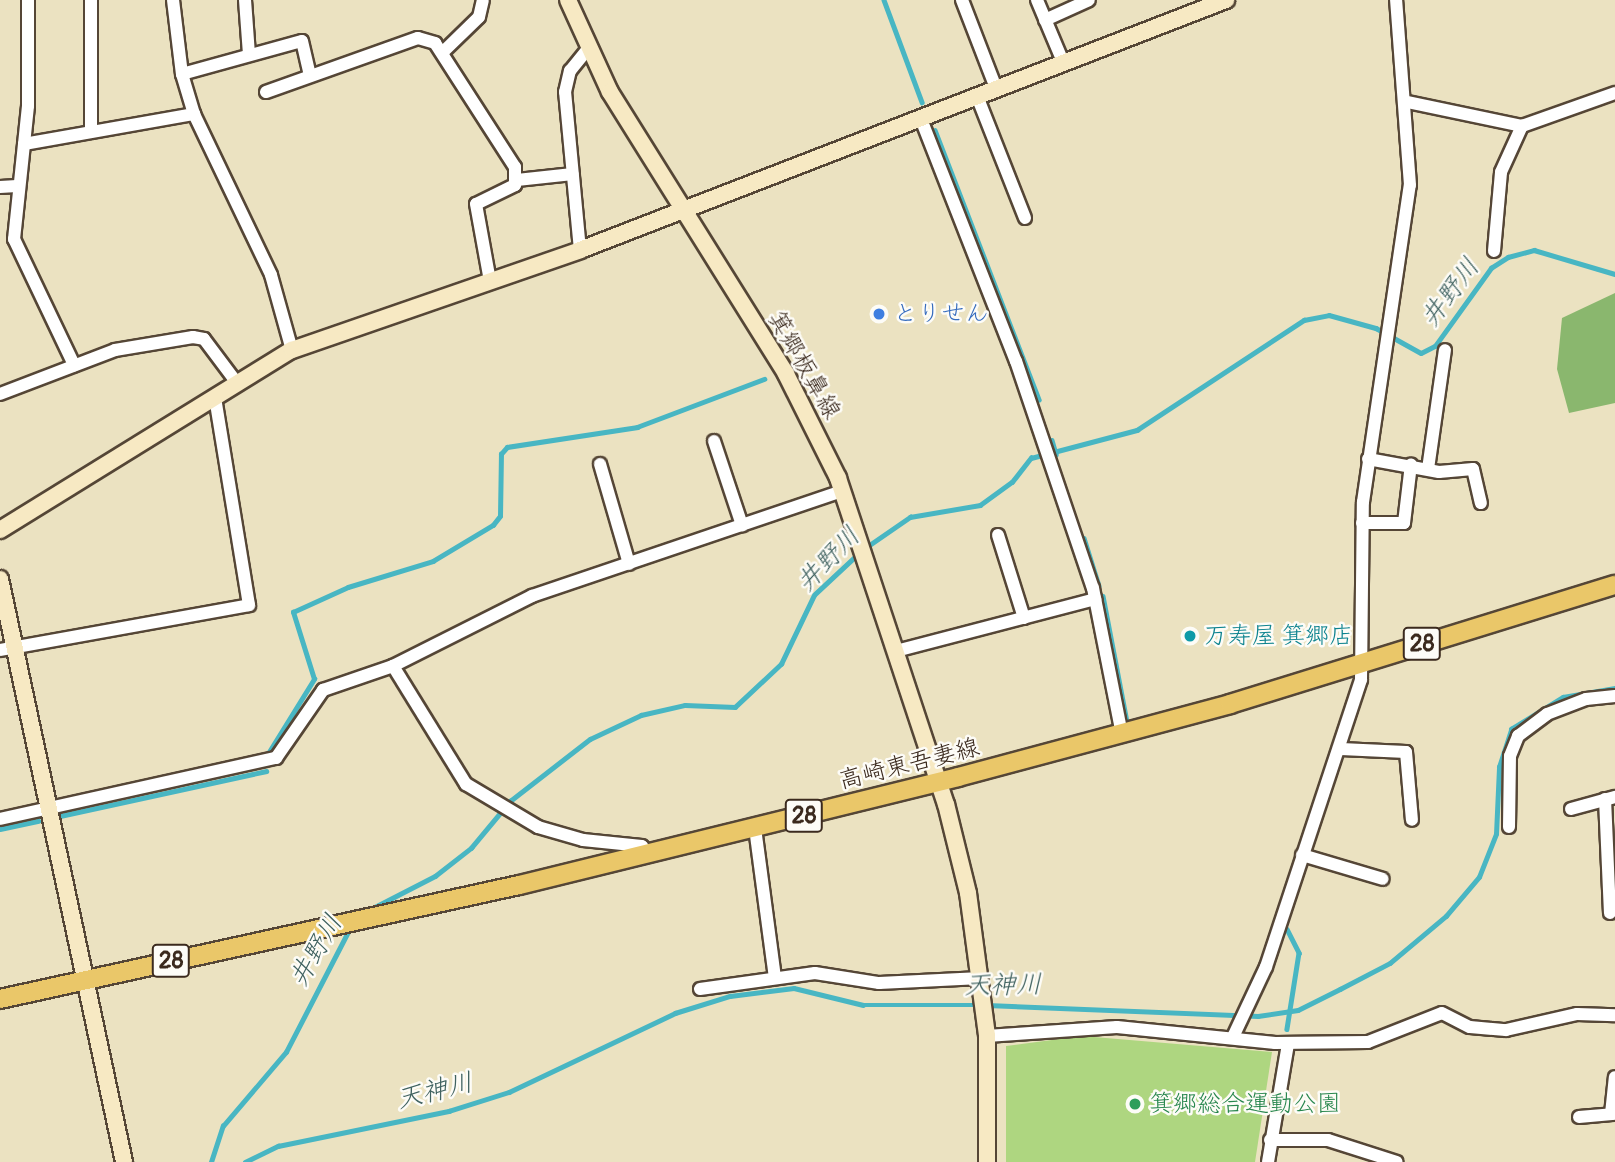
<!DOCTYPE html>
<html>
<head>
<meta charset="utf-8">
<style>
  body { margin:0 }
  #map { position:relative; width:1615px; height:1162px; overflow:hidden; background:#ebe2c1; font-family:Pangolin,"Klee One",sans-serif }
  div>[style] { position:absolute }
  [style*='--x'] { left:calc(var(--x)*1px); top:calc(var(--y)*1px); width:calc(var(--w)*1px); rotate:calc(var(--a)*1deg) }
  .green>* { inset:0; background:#aed680 }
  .forest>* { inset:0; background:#8ab76e }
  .stream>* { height:4.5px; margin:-2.25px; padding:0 2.25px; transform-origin:2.25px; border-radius:2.25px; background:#48b6c3 }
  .roads { filter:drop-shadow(2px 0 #554636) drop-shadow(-2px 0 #554636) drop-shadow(0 2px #554636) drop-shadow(0 -2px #554636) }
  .street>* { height:12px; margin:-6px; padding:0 6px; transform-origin:6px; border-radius:6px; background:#fff }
  .secondary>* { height:16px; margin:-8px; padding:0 8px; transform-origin:8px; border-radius:8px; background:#f7e9c3 }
  .primary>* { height:18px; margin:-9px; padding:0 9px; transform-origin:9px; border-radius:9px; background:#eac769 }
  .dots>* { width:19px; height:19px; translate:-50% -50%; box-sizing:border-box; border:4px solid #fdfcf7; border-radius:50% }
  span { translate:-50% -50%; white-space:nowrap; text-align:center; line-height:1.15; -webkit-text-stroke:5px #fdfcf7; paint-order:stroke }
  .shield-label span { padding:2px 5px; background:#fdfcf7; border:2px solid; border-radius:5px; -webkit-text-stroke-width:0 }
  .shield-label { font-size:23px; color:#3b2a1e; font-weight:700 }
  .shop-label { font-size:24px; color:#366cbe }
  .left { translate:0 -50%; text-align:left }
  .street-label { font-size:24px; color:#3b2a1e }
  .culture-label { font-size:24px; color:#0d838f }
  .leisure-label { font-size:24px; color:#27864d }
  .water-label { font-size:26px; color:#406260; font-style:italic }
</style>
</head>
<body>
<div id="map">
  <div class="green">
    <div style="clip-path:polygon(1082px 1036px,1272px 1052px,1255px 1162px,1006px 1162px,1006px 1046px)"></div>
  </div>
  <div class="forest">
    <div style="clip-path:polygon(1615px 293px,1615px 403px,1569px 413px,1557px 369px,1562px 318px)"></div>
  </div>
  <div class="stream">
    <div style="--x:884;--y:0;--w:109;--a:69.6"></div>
    <div style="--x:935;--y:130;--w:289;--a:68.9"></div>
    <div style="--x:1052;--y:440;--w:15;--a:74"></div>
    <div style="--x:1084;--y:538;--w:50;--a:72.6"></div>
    <div style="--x:865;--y:548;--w:55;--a:-34.6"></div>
    <div style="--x:910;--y:517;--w:71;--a:-9.7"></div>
    <div style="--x:980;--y:505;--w:39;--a:-36"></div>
    <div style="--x:1012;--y:482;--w:31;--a:-52"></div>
    <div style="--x:1031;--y:458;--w:110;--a:-14.8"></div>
    <div style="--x:1137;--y:430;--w:200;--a:-33.4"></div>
    <div style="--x:1304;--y:320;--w:25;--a:-11"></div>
    <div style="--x:1329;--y:315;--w:49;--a:15.5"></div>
    <div style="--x:1376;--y:328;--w:51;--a:29.1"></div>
    <div style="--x:1421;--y:353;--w:16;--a:-27"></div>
    <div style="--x:1435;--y:346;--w:96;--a:-54.3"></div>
    <div style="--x:1491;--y:268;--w:20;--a:-33"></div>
    <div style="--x:1508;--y:257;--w:27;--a:-15"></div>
    <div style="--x:1534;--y:250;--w:84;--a:16.5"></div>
    <div style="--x:1103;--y:596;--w:128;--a:79.2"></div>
    <div style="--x:269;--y:752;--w:86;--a:-58.3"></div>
    <div style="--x:314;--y:679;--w:70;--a:-107.4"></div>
    <div style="--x:293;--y:612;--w:60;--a:-24.4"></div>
    <div style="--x:348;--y:587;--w:89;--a:-17"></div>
    <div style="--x:433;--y:561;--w:70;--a:-31"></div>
    <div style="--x:493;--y:525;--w:11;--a:-52"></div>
    <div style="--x:500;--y:516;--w:62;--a:-89.1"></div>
    <div style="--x:501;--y:454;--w:9;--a:-49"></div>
    <div style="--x:507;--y:447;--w:132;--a:-8.7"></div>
    <div style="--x:637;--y:427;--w:136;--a:-20.7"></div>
    <div style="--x:60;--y:816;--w:211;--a:-12.3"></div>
    <div style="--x:0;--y:829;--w:39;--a:-12"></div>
    <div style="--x:363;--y:913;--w:81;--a:-27.2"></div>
    <div style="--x:435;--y:876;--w:46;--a:-37.9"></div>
    <div style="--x:471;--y:848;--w:61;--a:-50.3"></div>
    <div style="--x:510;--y:801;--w:101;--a:-37.8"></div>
    <div style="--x:590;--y:739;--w:56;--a:-25.2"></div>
    <div style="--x:641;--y:715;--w:45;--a:-12.8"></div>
    <div style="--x:685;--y:705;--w:50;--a:2.3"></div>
    <div style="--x:735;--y:707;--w:63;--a:-43.1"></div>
    <div style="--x:781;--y:664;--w:76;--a:-64.4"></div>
    <div style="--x:814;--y:595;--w:60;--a:-43"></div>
    <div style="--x:1287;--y:929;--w:27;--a:63"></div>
    <div style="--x:1299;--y:953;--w:77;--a:99"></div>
    <div style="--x:987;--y:1005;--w:271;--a:2.3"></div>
    <div style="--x:1258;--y:1016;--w:40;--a:-8.5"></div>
    <div style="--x:1298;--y:1010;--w:47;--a:-26.6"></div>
    <div style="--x:1340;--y:989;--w:56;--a:-27.5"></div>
    <div style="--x:1390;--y:963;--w:73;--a:-40"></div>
    <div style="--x:1446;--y:916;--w:51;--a:-49.8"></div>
    <div style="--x:1479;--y:877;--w:46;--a:-68.4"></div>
    <div style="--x:1496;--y:834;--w:67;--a:-87.4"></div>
    <div style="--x:1499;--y:767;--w:40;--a:-72"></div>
    <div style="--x:1511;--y:729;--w:61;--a:-31.6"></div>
    <div style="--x:1563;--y:697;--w:53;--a:-9.8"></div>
    <div style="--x:211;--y:1162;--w:38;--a:-72"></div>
    <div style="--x:223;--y:1126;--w:97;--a:-49.6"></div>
    <div style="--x:286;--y:1052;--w:140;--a:-62.7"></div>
    <div style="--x:245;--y:1162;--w:37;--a:-26"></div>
    <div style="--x:278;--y:1146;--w:175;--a:-11.6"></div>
    <div style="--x:449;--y:1111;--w:63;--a:-17.6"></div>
    <div style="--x:509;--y:1092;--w:184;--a:-25.4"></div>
    <div style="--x:675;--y:1013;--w:58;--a:-17.2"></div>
    <div style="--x:730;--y:996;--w:64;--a:-7.1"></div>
    <div style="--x:794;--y:988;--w:71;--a:13.8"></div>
    <div style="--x:863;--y:1005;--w:116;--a:0"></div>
  </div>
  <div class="roads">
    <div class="street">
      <div style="--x:28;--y:0;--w:106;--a:90"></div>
      <div style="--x:28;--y:106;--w:134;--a:96"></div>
      <div style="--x:14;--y:239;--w:140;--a:64.5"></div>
      <div style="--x:91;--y:0;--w:131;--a:90"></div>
      <div style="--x:173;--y:0;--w:75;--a:83.1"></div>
      <div style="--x:182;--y:74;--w:42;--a:73.3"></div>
      <div style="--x:194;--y:114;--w:178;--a:64.4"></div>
      <div style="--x:271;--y:275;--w:78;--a:74.4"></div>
      <div style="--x:245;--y:0;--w:54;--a:85.8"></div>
      <div style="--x:962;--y:0;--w:94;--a:68.9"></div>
      <div style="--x:1037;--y:0;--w:67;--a:67.2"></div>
      <div style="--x:1045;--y:20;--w:48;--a:-24.4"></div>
      <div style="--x:443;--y:52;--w:50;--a:-44.2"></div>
      <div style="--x:479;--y:17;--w:17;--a:-77"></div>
      <div style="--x:182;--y:74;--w:124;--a:-15.4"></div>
      <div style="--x:302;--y:41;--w:32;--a:77"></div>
      <div style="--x:266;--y:92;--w:161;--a:-19.6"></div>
      <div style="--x:418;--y:38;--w:18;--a:16"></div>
      <div style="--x:435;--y:43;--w:148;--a:57.2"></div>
      <div style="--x:515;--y:167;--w:18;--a:90"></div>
      <div style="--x:515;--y:185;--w:43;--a:154"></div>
      <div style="--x:476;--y:204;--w:78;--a:79.7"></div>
      <div style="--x:977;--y:96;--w:131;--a:68.5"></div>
      <div style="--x:1408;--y:102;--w:116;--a:11.9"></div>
      <div style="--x:921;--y:119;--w:260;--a:68.6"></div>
      <div style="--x:1016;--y:361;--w:240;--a:71.3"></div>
      <div style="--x:1093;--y:588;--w:149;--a:78.8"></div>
      <div style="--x:24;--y:144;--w:173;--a:-10"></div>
      <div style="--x:517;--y:180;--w:56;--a:-6.1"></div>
      <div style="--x:0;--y:187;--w:17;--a:-3"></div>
      <div style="--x:580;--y:250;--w:159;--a:-95.4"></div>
      <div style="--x:565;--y:92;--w:22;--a:-77"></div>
      <div style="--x:570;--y:71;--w:27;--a:-51"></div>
      <div style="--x:1494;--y:251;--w:79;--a:-84.9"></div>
      <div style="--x:1501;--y:172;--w:51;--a:-65.5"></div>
      <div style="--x:1522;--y:126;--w:99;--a:-19.5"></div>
      <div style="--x:0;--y:394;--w:123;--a:-20.9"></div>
      <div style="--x:115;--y:350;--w:79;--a:-9.5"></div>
      <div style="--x:193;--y:337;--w:11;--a:10"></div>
      <div style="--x:204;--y:339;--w:55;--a:53.1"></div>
      <div style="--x:714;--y:441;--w:89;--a:71.6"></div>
      <div style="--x:1368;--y:459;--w:72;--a:10.4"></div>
      <div style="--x:1439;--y:472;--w:34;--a:-5"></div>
      <div style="--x:1473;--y:469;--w:35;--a:77"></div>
      <div style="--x:600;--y:464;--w:104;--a:73.8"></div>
      <div style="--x:1428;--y:469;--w:120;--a:-81.9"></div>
      <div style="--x:1362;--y:523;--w:42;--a:0"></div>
      <div style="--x:1404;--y:523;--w:59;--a:-83.2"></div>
      <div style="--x:998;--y:535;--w:87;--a:72.6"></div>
      <div style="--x:0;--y:650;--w:253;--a:-10.2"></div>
      <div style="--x:249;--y:605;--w:211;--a:-99.3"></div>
      <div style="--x:896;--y:651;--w:206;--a:-14.6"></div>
      <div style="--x:393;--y:666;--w:139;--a:58.3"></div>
      <div style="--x:466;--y:784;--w:84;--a:30.8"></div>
      <div style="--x:538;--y:827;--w:47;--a:16.1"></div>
      <div style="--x:583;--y:840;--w:59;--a:5.8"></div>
      <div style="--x:642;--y:846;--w:9;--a:58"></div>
      <div style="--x:1341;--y:749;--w:65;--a:2.6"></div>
      <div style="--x:1406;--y:752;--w:68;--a:85"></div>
      <div style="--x:1605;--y:799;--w:114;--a:87.5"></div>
      <div style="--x:1571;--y:809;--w:46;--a:-15.3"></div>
      <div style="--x:0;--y:819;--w:283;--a:-12.5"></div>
      <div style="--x:276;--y:758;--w:83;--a:-55.3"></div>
      <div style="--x:323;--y:690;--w:74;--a:-18.9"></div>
      <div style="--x:393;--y:666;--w:156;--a:-26.7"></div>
      <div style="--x:532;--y:596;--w:328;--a:-18.7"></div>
      <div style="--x:1509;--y:827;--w:71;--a:-89.2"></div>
      <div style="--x:1510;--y:756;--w:22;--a:-68"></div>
      <div style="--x:1518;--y:736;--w:36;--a:-37"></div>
      <div style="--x:1547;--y:714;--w:42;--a:-21"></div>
      <div style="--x:1586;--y:699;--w:29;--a:-6"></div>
      <div style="--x:755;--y:828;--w:150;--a:82.4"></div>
      <div style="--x:1302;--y:855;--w:84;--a:16.5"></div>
      <div style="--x:700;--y:989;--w:116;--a:-7.9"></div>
      <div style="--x:815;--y:973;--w:65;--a:8.9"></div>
      <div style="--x:879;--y:983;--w:102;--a:-2.8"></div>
      <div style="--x:987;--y:1036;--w:130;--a:-4"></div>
      <div style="--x:1117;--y:1027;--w:159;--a:5.8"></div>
      <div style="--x:1275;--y:1043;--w:93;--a:-0.6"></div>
      <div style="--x:1368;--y:1042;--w:79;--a:-21.4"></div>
      <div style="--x:1442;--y:1013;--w:31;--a:27"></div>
      <div style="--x:1470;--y:1027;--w:36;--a:5"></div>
      <div style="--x:1506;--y:1030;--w:73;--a:-12.7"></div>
      <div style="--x:1577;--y:1014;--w:38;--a:2"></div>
      <div style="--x:1233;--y:1037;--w:77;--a:-64.8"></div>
      <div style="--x:1266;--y:967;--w:302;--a:-71.7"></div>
      <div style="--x:1361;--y:680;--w:178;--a:-89.4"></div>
      <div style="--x:1363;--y:502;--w:320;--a:-81.6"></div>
      <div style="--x:1410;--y:185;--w:186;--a:-94.3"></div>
      <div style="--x:1611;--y:1114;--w:37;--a:-84"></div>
      <div style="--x:1579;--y:1117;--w:36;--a:-5"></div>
      <div style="--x:1270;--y:1140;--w:58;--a:0"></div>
      <div style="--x:1328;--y:1140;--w:72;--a:17.7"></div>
      <div style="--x:1268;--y:1162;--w:120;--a:-80.4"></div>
    </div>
    <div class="secondary">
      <div style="--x:568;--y:0;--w:101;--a:65.5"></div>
      <div style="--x:610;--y:92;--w:332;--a:58"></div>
      <div style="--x:786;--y:374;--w:116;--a:63.4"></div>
      <div style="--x:838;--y:478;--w:343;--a:71.7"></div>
      <div style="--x:946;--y:804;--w:92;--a:76.1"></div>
      <div style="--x:968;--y:893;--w:144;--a:82.4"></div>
      <div style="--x:987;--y:1036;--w:126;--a:90"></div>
      <div style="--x:0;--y:530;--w:343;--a:-31.7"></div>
      <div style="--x:292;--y:350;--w:305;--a:-19.1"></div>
      <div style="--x:580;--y:250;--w:693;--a:-21.16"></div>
      <div style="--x:0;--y:579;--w:596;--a:77.99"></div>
    </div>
    <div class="primary">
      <div style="--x:0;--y:999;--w:531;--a:-12.39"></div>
      <div style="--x:519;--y:885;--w:452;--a:-13.8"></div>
      <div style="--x:958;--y:777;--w:282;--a:-15"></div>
      <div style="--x:1230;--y:704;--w:403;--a:-17.2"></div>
    </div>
  </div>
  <div class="dots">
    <div style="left:879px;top:314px;background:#3f7fe0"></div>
    <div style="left:1190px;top:636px;background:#0f9aa8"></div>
    <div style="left:1135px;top:1104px;background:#2e9e5b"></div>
  </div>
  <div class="shield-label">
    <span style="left:1422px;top:644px">28</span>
    <span style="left:804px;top:816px">28</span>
    <span style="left:171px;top:961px">28</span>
  </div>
  <div class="shop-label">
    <span class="left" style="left:893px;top:314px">とりせん</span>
  </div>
  <div class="street-label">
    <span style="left:804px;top:365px;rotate:60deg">箕郷板鼻線</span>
    <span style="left:909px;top:764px;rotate:-14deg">高崎東吾妻線</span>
  </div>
  <div class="culture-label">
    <span class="left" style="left:1204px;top:636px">万寿屋 箕郷店</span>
  </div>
  <div class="leisure-label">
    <span class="left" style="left:1149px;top:1104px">箕郷総合運動公園</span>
  </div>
  <div class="water-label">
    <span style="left:1451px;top:293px;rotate:-53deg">井野川</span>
    <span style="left:829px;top:560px;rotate:-46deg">井野川</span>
    <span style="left:317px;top:951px;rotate:-60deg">井野川</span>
    <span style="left:1003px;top:986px;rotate:-1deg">天神川</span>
    <span style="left:435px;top:1092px;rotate:-14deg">天神川</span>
  </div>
</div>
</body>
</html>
